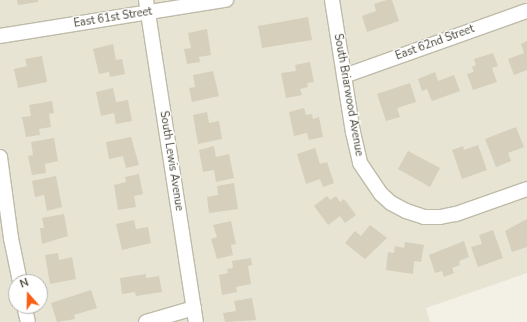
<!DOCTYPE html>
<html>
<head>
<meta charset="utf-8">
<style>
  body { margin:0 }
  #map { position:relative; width:527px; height:322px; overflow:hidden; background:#f3f1e6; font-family:"Nunito Sans",sans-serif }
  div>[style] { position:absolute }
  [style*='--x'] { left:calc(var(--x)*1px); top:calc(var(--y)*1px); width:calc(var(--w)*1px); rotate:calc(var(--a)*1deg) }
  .residential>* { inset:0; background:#e7e4d4 }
  .building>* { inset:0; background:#d5cfbc }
  .roads { filter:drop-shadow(1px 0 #bfbba9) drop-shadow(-1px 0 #bfbba9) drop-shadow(0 1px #bfbba9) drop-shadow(0 -1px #bfbba9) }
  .street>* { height:14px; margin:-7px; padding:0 7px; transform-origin:7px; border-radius:7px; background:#fff }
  span { translate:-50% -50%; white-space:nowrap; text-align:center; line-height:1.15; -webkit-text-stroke:3px #fff; paint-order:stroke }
  .street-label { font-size:11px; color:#464235 }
  .north { position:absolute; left:8px; top:274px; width:40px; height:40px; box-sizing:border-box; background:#fff; border:1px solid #b5b3ae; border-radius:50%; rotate:340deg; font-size:11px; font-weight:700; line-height:16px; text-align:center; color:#464235 }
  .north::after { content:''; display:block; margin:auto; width:14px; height:18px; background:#fa5e16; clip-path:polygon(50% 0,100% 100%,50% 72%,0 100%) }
</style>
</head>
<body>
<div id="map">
  <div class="residential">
    <div style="clip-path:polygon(evenodd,0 0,527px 0,527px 273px,426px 308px,430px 322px,0 322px,0 0,16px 282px,40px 282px,40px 306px,16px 306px,16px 282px)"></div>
  </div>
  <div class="building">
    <div style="clip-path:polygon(17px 0,38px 0,38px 2px,18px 5px)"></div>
    <div style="clip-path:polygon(387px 0,392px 0,399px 21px,367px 32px,362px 16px,376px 11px,374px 4px)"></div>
    <div style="clip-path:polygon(308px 17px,312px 40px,262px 48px,258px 26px)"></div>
    <div style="clip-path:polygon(207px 29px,211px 55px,199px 57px,200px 62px,187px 64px,184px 49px,191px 48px,188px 33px)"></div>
    <div style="clip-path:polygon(527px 41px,527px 70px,514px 75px,508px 59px,524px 53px,521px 44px)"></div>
    <div style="clip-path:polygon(113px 44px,116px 60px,122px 59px,125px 74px,110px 77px,109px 72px,99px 74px,93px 49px)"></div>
    <div style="clip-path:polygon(493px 53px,498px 66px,492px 68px,497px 82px,473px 90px,467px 74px,474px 72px,472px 67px,476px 65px,474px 59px)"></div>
    <div style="clip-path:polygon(42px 56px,47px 82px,18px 88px,14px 69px,27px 66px,25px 59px)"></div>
    <div style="clip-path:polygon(310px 62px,314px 82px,307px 83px,308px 87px,300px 89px,302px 95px,286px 98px,281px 73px,296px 71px,295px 65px)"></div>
    <div style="clip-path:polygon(213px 71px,219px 96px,192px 102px,189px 88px,195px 87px,193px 75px)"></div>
    <div style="clip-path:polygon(435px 72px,438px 81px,454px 75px,460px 91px,432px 101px,427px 89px,422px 91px,418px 79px)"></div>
    <div style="clip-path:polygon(410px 83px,416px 102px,397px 108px,400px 117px,386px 121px,377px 94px)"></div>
    <div style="clip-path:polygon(113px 88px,116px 102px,128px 100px,132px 121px,116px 124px,114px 113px,101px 116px,96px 92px)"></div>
    <div style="clip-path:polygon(52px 101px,54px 113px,49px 114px,51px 127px,39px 129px,40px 135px,26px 137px,22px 117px,31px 116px,29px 105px)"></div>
    <div style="clip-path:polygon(304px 108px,306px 115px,312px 114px,313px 119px,319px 117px,323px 137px,309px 140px,307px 133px,294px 136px,289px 112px)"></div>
    <div style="clip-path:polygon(207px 112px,209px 123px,219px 121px,222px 139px,198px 144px,193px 115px)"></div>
    <div style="clip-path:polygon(516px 127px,524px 147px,508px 153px,511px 161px,496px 167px,485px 139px)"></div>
    <div style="clip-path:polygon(131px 137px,139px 165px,126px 168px,123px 156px,109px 159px,106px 142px)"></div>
    <div style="clip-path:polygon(54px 138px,58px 161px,45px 164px,46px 173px,32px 175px,28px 156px,33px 155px,31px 142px)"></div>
    <div style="clip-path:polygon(478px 145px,487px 170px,462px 179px,452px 150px,463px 146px,464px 150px)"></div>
    <div style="clip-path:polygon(214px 146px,216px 157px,229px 154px,234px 178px,216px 182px,214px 170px,203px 172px,199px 150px)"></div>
    <div style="clip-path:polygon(315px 148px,320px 164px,327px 162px,334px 183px,323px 187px,320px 179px,306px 184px,297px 154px)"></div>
    <div style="clip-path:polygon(408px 151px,440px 168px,430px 187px,398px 169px)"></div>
    <div style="clip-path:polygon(139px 174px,143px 194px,134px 196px,136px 207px,118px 210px,114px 185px,126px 182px,125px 177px)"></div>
    <div style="clip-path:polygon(56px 176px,62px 207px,47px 211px,44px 195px,35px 197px,32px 181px)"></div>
    <div style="clip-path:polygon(234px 183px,238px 209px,209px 213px,207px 197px,218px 195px,217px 186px)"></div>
    <div style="clip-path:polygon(327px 196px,330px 200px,336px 196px,340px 202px,344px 199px,356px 215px,345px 223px,340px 216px,328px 225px,314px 206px)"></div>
    <div style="clip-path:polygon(64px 214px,68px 236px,42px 244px,40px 228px,44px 228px,42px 218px)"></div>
    <div style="clip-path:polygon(527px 219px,527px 247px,512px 252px,505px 231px)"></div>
    <div style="clip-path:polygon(134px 220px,136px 229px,148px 227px,151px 243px,122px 250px,116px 224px)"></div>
    <div style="clip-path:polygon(231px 221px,236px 244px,231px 245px,233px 255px,217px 259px,211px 239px,217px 237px,213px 225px)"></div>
    <div style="clip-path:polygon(370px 225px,387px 238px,365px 259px,345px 243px,355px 231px,361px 236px)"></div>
    <div style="clip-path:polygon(493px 230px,503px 258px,478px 267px,471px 247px,482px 244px,479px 235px)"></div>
    <div style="clip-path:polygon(464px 241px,469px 257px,459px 261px,460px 265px,452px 268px,454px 273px,444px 277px,442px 271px,435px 273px,429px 255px)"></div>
    <div style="clip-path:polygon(405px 242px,424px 245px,421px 262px,414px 261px,413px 274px,386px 270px,388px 252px,394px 253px,395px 246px,404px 248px)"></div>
    <div style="clip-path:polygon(58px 253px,59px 260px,72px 257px,76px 279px,50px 284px,45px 255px)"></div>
    <div style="clip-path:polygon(251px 258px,252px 265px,248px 266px,251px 284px,236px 287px,237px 292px,222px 295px,219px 275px,228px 273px,227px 269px,233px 268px,232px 261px)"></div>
    <div style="clip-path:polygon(146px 274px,146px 278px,159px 276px,162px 292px,136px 296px,135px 292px,122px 294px,120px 278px)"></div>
    <div style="clip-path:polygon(91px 290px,97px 308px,74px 315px,75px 319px,57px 322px,51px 303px)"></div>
    <div style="clip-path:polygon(252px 298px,256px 320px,225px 322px,223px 313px,236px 311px,234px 301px)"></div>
  </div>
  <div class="roads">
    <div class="street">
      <div style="--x:146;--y:0;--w:326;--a:81.2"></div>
      <div style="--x:332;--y:0;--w:134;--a:81"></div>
      <div style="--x:353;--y:132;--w:32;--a:77"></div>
      <div style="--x:360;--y:163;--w:37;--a:56"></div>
      <div style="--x:381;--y:194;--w:13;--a:42"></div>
      <div style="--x:391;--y:203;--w:17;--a:28"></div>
      <div style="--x:406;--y:211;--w:19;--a:18"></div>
      <div style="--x:424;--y:217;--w:16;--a:0"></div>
      <div style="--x:440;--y:217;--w:16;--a:-11"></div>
      <div style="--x:456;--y:214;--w:75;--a:-19.4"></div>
      <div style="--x:0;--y:36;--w:229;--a:-9.1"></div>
      <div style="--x:344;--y:76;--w:194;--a:-19.6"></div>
      <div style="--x:0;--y:157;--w:82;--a:82.3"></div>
      <div style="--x:11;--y:238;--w:45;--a:78.4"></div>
      <div style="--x:24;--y:306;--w:16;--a:76"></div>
      <div style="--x:146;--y:322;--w:50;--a:-16.3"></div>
    </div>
  </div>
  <div class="street-label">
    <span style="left:113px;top:18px;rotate:-9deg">East 61st Street</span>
    <span style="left:435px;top:43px;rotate:-20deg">East 62nd Street</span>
    <span style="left:348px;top:95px;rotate:80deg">South Briarwood Avenue</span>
    <span style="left:171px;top:161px;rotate:81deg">South Lewis Avenue</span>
  </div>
  <div class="north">N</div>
</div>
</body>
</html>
